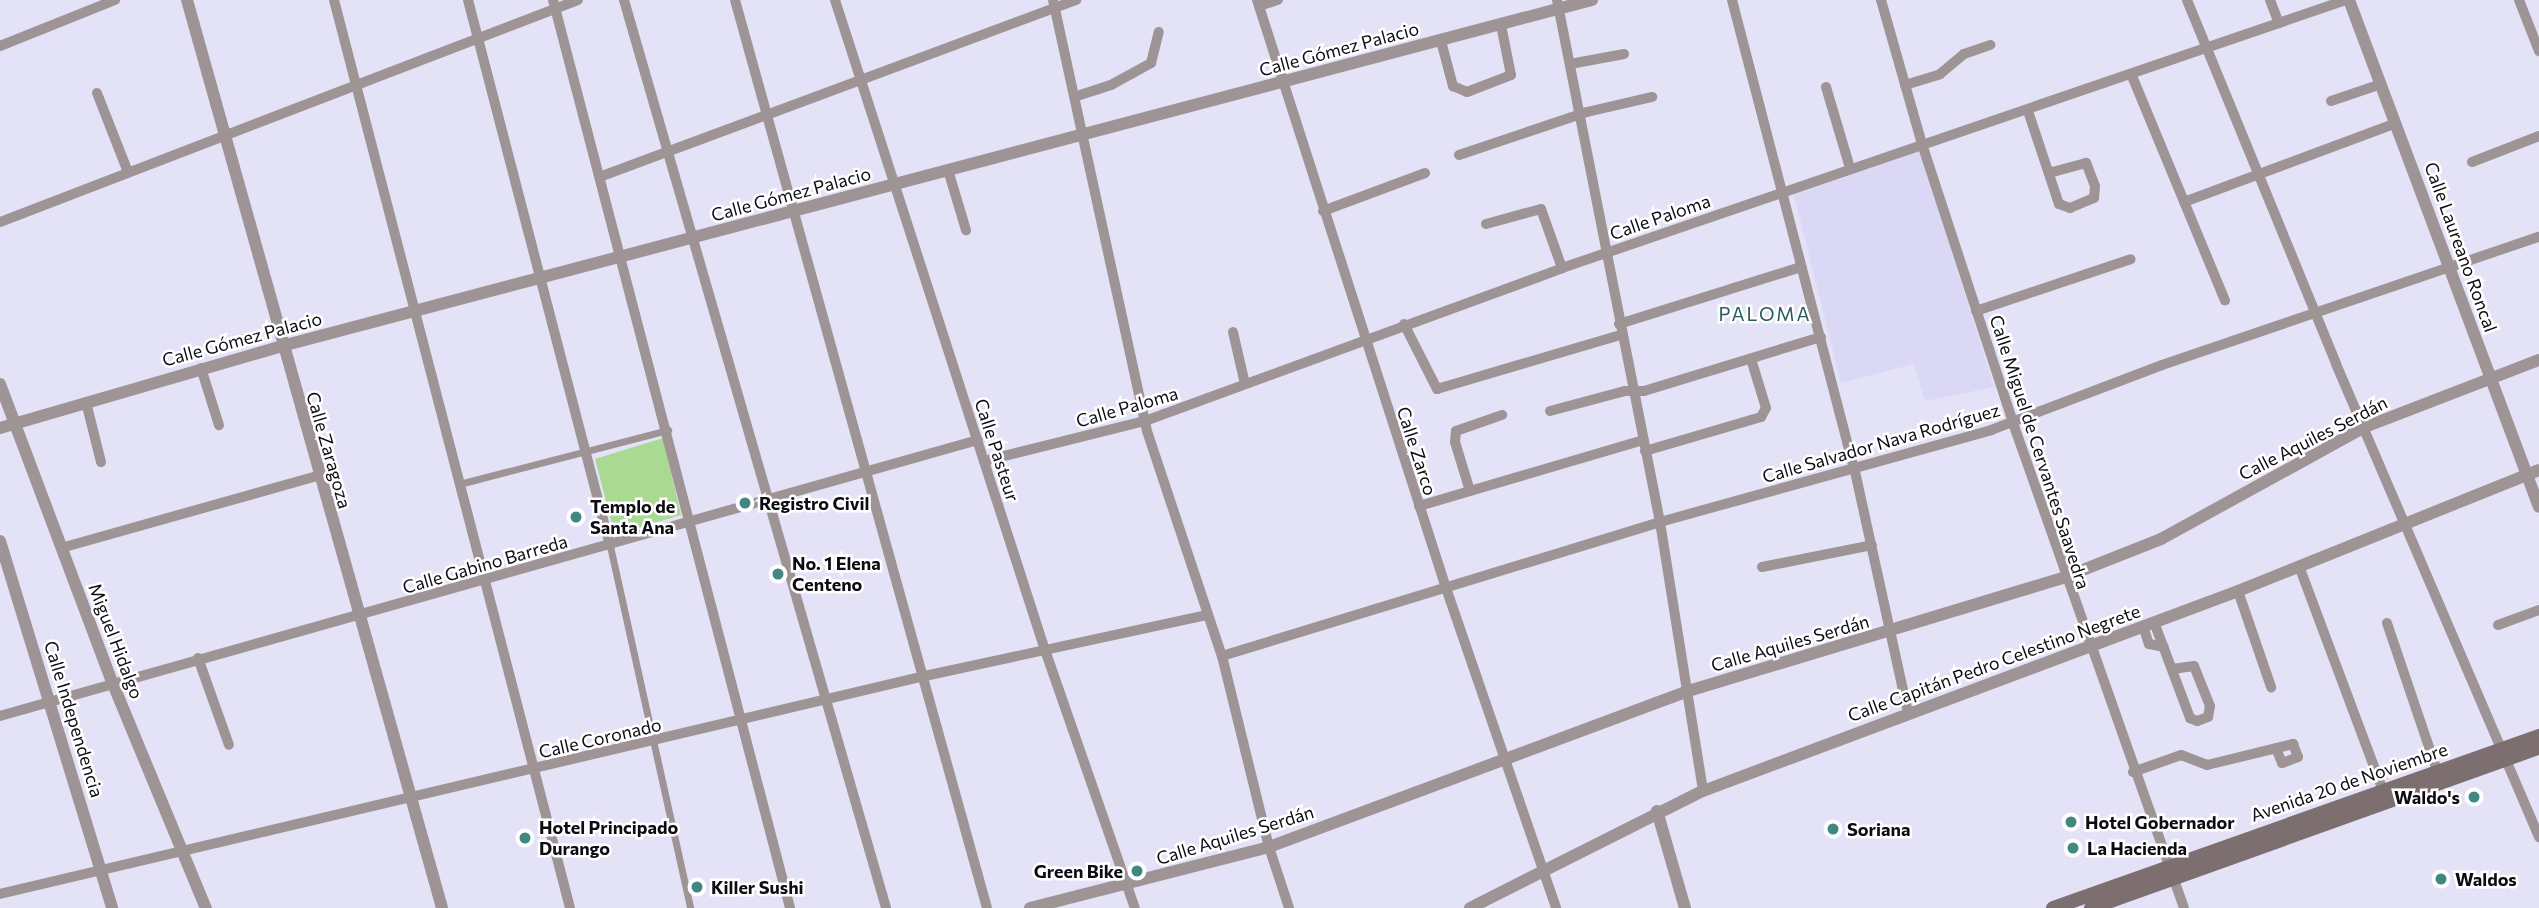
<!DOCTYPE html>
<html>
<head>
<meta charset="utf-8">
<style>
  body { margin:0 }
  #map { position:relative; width:2539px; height:908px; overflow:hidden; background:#e4e2f7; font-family:Commissioner,sans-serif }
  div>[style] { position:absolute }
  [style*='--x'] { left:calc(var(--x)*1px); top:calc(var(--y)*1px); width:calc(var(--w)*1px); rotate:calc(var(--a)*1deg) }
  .built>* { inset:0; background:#dbd8f5 }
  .green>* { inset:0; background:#a9d993 }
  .pedestrian>* { height:7px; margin:-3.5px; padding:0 3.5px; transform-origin:3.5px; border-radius:3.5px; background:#9f9495 }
  .minor>* { height:10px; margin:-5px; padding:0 5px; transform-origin:5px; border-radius:5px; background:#9f9495 }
  .tertiary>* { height:12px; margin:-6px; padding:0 6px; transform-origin:6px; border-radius:6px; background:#9f9495 }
  .secondary>* { height:14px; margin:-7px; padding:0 7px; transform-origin:7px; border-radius:7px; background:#7d6e70 }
  .dots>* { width:19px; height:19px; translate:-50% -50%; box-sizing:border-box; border:4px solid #fff; border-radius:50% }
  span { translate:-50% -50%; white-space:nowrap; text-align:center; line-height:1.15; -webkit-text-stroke:5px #fff; paint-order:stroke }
  .street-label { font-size:18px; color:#0d0c13 }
  .poi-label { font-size:18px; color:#0d0c13; font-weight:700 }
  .left { translate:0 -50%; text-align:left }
  .right { translate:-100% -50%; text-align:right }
  .neighbourhood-label { font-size:19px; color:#265f59; letter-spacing:2px }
</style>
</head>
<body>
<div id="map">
  <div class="built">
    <div style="clip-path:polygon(1920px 151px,1994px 387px,1925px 401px,1914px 364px,1841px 383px,1794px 195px)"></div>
  </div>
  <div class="green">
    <div style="clip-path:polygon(663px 438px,681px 515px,615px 535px,595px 459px)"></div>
  </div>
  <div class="pedestrian">
    <div style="--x:463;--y:483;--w:212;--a:-14.5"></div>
    <div style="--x:610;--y:546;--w:371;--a:77.5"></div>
  </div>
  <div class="minor">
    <div style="--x:334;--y:0;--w:938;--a:75.43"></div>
    <div style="--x:468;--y:0;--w:564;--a:75.42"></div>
    <div style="--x:553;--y:0;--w:938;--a:75.37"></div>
    <div style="--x:624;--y:0;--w:945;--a:73.9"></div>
    <div style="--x:735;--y:0;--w:942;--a:74.49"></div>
    <div style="--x:835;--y:0;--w:683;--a:72.1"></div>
    <div style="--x:1045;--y:650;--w:273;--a:70.8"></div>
    <div style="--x:1053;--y:0;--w:441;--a:77.7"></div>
    <div style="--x:1147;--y:431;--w:237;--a:71.6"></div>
    <div style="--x:1222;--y:656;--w:197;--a:76.2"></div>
    <div style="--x:1269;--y:847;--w:64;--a:71.8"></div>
    <div style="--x:1257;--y:0;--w:618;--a:72.18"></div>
    <div style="--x:1446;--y:588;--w:338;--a:71"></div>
    <div style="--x:1557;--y:0;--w:532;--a:78.84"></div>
    <div style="--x:1660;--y:522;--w:272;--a:80.9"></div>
    <div style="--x:1732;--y:0;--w:483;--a:75.4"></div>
    <div style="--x:1854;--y:467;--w:252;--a:77.6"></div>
    <div style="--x:1881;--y:0;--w:150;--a:74.1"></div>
    <div style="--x:1922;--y:144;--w:293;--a:71.9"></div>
    <div style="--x:2013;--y:423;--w:514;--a:70.58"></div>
    <div style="--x:2187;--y:0;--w:393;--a:67.7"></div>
    <div style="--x:2336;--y:364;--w:515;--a:66.77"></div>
    <div style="--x:2270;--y:0;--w:25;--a:69"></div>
    <div style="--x:2519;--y:0;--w:55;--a:68.6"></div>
    <div style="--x:1259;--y:6;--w:20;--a:-18"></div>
    <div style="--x:1441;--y:41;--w:47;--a:75.1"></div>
    <div style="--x:1453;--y:86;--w:15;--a:23"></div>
    <div style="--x:1467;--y:92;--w:47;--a:-21.1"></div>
    <div style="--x:1511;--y:75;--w:51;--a:-101.3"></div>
    <div style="--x:0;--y:46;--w:124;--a:-21.8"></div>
    <div style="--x:1570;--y:64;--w:55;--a:-10.5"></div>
    <div style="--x:2132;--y:76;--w:243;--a:67.5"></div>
    <div style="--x:1905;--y:85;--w:37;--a:-17"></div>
    <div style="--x:1940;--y:74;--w:31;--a:-40"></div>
    <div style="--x:1964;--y:54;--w:28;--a:-19"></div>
    <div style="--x:1826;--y:87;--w:84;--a:73.5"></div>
    <div style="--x:97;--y:93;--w:85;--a:68.6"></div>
    <div style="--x:1077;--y:96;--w:36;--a:-18"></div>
    <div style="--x:1111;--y:85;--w:46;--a:-28.8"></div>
    <div style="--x:1151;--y:63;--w:32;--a:-76"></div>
    <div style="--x:2331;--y:101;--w:53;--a:-18.8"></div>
    <div style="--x:2028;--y:111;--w:98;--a:71.6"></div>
    <div style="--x:2059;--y:204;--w:12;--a:20"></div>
    <div style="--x:2070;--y:208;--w:26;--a:-23"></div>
    <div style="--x:2094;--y:198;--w:12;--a:-85"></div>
    <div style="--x:2095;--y:186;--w:25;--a:-111"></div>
    <div style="--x:2086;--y:163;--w:38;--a:165"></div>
    <div style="--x:1459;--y:155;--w:135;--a:-18.6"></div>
    <div style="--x:1587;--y:112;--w:67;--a:-13"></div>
    <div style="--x:2472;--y:162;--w:72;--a:-21.2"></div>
    <div style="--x:948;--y:170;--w:63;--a:73.3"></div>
    <div style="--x:602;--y:176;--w:506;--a:-20.37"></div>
    <div style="--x:2184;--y:202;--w:226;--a:-20.4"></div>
    <div style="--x:1323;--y:211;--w:109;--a:-20.4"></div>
    <div style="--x:0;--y:222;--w:619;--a:-21.01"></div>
    <div style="--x:1486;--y:224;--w:57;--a:-15.3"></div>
    <div style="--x:1541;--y:209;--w:63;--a:70.4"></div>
    <div style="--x:1976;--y:311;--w:163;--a:-18.5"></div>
    <div style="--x:1404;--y:324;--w:73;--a:63.1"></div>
    <div style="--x:1437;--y:389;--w:192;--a:-16.4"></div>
    <div style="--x:1619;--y:324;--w:191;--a:-17.4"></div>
    <div style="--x:1233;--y:332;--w:53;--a:77"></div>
    <div style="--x:201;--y:368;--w:60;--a:72.5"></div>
    <div style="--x:86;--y:402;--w:62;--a:76"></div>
    <div style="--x:1550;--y:411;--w:78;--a:-14.9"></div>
    <div style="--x:1625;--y:391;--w:19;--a:0"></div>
    <div style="--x:1644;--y:391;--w:185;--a:-17"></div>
    <div style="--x:1645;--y:451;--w:121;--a:-16.3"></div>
    <div style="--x:1761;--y:417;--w:10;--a:-61"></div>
    <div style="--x:1766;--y:408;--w:51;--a:-107"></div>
    <div style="--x:984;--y:461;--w:166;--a:-14"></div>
    <div style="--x:1145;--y:421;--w:444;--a:-20.1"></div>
    <div style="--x:1562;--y:268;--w:829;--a:-18.87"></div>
    <div style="--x:1470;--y:491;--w:51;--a:-107"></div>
    <div style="--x:1455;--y:442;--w:11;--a:-85"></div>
    <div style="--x:1456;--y:431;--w:49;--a:-19.2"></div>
    <div style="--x:1419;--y:506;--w:234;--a:-16.4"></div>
    <div style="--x:61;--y:548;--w:266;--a:-15.7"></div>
    <div style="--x:2299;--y:566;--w:240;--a:69.5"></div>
    <div style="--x:1762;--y:567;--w:112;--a:-11.3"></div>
    <div style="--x:2238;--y:591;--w:102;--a:71"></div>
    <div style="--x:2154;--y:622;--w:103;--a:69.4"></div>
    <div style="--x:2190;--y:718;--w:8;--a:23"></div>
    <div style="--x:2197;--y:721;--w:12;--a:-20"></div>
    <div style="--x:2208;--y:717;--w:11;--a:-80"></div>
    <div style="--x:2210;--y:706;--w:43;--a:-111.8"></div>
    <div style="--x:2194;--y:666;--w:22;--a:172"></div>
    <div style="--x:2387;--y:623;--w:156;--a:71.3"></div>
    <div style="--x:2498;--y:625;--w:44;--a:-20.1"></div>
    <div style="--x:2143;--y:626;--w:19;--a:72"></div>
    <div style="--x:2149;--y:644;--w:15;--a:11"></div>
    <div style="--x:1222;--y:656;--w:458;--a:-17"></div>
    <div style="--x:1660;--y:522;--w:344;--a:-15.5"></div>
    <div style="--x:1991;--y:430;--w:183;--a:-20.8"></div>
    <div style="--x:2162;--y:365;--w:398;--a:-18.8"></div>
    <div style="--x:198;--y:658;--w:92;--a:70.4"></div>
    <div style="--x:0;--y:716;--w:1016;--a:-15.76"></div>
    <div style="--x:2133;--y:772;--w:51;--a:-19.5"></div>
    <div style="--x:2181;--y:755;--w:28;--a:21"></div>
    <div style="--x:2207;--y:765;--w:89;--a:-13.7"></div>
    <div style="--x:2293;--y:744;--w:14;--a:69"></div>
    <div style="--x:2298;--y:757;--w:17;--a:159"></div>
    <div style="--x:2282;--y:763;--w:16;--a:-112"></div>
    <div style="--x:0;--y:894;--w:945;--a:-13.27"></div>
    <div style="--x:920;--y:677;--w:294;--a:-12.2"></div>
  </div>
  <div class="tertiary">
    <div style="--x:187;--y:0;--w:943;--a:74.31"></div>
    <div style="--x:2349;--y:0;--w:541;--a:69.46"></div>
    <div style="--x:0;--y:384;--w:321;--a:69.4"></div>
    <div style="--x:113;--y:684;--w:243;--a:67.5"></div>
    <div style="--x:0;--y:428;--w:294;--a:-16.2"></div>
    <div style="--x:282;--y:346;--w:1355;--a:-14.8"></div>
    <div style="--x:0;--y:541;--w:384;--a:73"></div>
    <div style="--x:1657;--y:811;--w:101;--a:73.9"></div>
    <div style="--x:1030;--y:908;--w:247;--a:-14.3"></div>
    <div style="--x:1269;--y:847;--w:444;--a:-20.4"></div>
    <div style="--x:1685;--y:692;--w:397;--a:-16.8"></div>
    <div style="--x:2065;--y:577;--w:103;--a:-21.6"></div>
    <div style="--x:2161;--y:539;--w:233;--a:-28.8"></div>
    <div style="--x:2365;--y:427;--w:186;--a:-21.1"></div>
    <div style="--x:1470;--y:908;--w:261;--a:-26.7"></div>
    <div style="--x:1703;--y:791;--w:571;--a:-20.5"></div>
    <div style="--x:2238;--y:591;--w:324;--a:-21.9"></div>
  </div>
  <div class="secondary">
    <div style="--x:2053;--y:908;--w:516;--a:-19.49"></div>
    <div style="--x:2091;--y:908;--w:476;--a:-19.7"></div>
  </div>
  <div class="dots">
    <div style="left:745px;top:503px;background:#418880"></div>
    <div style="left:576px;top:517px;background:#418880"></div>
    <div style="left:778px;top:574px;background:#418880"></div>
    <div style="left:2474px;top:797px;background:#418880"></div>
    <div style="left:2071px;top:822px;background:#418880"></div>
    <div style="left:1833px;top:829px;background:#418880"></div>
    <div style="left:525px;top:838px;background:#418880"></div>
    <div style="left:2073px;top:848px;background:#418880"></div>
    <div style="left:1137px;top:871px;background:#418880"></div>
    <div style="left:2441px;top:879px;background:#418880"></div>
    <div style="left:697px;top:887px;background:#418880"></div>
  </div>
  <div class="street-label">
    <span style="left:1339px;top:49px;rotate:-15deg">Calle Gómez Palacio</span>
    <span style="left:791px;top:194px;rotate:-15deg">Calle Gómez Palacio</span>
    <span style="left:1660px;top:217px;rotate:-19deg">Calle Paloma</span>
    <span style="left:2461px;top:247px;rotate:70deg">Calle Laureano Roncal</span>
    <span style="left:242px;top:339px;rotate:-15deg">Calle Gómez Palacio</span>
    <span style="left:1127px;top:407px;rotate:-16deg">Calle Paloma</span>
    <span style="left:2313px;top:438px;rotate:-27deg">Calle Aquiles Serdán</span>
    <span style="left:1881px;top:443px;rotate:-16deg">Calle Salvador Nava Rodríguez</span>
    <span style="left:329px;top:450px;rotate:74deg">Calle Zaragoza</span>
    <span style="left:997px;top:450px;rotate:72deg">Calle Pasteur</span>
    <span style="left:1417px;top:451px;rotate:72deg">Calle Zarco</span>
    <span style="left:2040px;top:452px;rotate:72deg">Calle Miguel de Cervantes Saavedra</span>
    <span style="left:485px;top:564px;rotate:-16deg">Calle Gabino Barreda</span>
    <span style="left:116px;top:641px;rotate:69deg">Miguel Hidalgo</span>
    <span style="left:1790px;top:643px;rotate:-16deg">Calle Aquiles Serdán</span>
    <span style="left:1994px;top:663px;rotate:-20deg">Calle Capitán Pedro Celestino Negrete</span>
    <span style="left:74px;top:719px;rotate:73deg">Calle Independencia</span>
    <span style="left:600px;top:738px;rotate:-13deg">Calle Coronado</span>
    <span style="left:2349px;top:782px;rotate:-19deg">Avenida 20 de Noviembre</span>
    <span style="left:1235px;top:835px;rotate:-17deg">Calle Aquiles Serdán</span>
  </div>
  <div class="poi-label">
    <span class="left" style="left:759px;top:503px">Registro Civil</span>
    <span class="left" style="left:590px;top:517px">Templo de<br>Santa Ana</span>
    <span class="left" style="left:792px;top:574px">No. 1 Elena<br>Centeno</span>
    <span class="right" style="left:2460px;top:797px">Waldo's</span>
    <span class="left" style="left:2085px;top:822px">Hotel Gobernador</span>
    <span class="left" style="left:539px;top:838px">Hotel Principado<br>Durango</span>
    <span class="left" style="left:1847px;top:829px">Soriana</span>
    <span class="left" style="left:2087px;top:848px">La Hacienda</span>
    <span class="right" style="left:1123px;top:871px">Green Bike</span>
    <span class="left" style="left:2455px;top:879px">Waldos</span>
    <span class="left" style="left:711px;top:887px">Killer Sushi</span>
  </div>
  <div class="neighbourhood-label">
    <span style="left:1765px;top:314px">PALOMA</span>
  </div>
</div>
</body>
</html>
